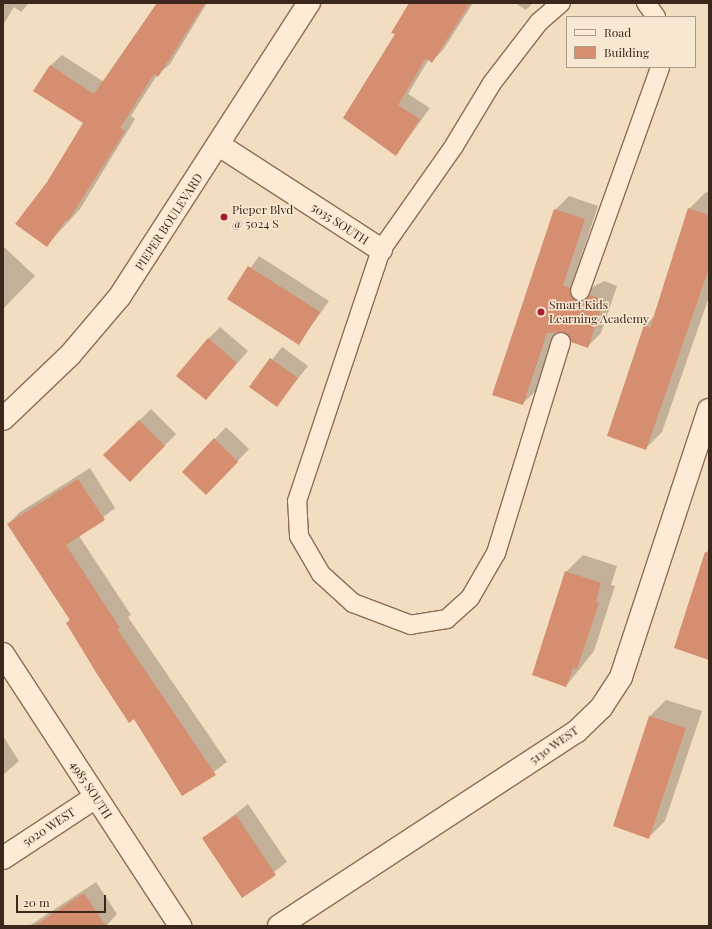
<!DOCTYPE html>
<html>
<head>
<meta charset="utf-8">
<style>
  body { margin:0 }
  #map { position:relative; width:712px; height:929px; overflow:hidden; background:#f3ddc0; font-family:"Playfair Display",serif }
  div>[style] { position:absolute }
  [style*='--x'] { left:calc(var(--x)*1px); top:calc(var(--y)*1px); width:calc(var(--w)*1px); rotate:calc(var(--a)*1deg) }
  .shadow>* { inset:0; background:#0003 }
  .building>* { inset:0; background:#d68e71 }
  .roads { filter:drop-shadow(1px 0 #8f6c56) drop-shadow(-1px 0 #8f6c56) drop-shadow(0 1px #8f6c56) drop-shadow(0 -1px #8f6c56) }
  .lane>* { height:18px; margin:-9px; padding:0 9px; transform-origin:9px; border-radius:9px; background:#fdebd5 }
  .street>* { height:22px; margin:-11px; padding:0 11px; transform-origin:11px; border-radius:11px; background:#fdebd5 }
  .secondary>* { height:22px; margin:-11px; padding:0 11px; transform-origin:11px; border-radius:11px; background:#fdebd5 }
  .dots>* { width:11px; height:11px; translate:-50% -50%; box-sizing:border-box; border:2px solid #f9e8d1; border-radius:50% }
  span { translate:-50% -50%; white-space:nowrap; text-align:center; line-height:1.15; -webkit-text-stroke:3px #f9e8d1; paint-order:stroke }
  .poi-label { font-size:12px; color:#3c271c }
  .left { translate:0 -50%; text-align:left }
  .street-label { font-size:12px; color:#3c271c }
  .frame { position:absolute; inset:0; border:4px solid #3c271c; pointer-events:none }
  .legend { position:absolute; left:566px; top:16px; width:130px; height:52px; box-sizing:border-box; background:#f9e8d1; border:1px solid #ad9b89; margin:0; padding:5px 7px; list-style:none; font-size:12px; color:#3c271c }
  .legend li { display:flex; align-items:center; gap:8px; height:20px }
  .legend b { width:20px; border:1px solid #ad9b89 }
  .scale { position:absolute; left:16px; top:895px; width:90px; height:18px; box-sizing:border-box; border:2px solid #3c271c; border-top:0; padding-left:5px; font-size:12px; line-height:14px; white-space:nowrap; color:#3c271c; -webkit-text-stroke:3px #f9e8d1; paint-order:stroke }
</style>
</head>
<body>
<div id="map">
  <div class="shadow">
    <div style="clip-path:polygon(3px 3px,29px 3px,21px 12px,14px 7px,3px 25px)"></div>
    <div style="clip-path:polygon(157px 3px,207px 3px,170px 64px,157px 75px,131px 116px,135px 119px,80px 209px,47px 245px,48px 182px,84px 122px,50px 66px,62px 55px,104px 82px)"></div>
    <div style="clip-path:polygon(415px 3px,473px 3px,443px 50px,432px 61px,429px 59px,408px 94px,430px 108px,396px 155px,344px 117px)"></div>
    <div style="clip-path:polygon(515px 3px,533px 3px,526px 10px)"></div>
    <div style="clip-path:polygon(706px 192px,709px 193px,709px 297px,662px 432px,646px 448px,645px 326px,655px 315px,689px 209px)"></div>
    <div style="clip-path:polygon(569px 196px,598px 206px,576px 272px,583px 274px,585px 284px,591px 288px,604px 281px,617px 286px,601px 333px,588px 346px,565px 331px,556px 332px,536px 391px,522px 404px,555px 210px)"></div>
    <div style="clip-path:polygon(3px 246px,35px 276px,3px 309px)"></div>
    <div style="clip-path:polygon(259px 256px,329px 301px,299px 343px,228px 299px)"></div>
    <div style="clip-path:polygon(220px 327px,248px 351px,206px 399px,208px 339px)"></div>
    <div style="clip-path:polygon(282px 347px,308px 366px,277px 405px,251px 387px)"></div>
    <div style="clip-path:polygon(151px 409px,176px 434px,130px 481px,104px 455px)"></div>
    <div style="clip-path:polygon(226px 427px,249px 449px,218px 482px,184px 472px)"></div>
    <div style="clip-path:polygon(90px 468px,115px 508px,79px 536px,131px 615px,128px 617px,227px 762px,183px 795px,8px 524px,20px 512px)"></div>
    <div style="clip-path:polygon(709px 546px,709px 655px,676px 647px)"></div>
    <div style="clip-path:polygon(583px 555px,617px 566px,611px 585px,615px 586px,594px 651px,566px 686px,566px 572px)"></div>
    <div style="clip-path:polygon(666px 700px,702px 711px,665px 821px,649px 837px,614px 826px,650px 716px)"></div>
    <div style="clip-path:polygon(3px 736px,19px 761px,3px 775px)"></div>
    <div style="clip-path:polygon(248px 804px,287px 862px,242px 896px,203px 839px)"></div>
    <div style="clip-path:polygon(96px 882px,117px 914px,106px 926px,29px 926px)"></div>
  </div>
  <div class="building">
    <div style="clip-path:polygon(157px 3px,205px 3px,158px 77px,154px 74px,120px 128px,125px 131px,68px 221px,66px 220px,47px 247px,15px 224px,47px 182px,83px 123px,33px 91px,50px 65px,94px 94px)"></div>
    <div style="clip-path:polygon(409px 3px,470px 3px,432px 63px,426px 58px,398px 105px,420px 119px,396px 156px,343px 118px,395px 34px,391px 33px)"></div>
    <div style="clip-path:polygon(688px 208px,709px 215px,709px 268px,646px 450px,607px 436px,644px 325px,650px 328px)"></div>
    <div style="clip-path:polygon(554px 209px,585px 219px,563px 285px,570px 288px,572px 297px,577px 301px,590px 295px,604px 300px,588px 348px,571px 342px,564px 332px,547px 333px,523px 405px,492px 395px)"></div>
    <div style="clip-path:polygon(248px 266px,320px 312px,299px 345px,227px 299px)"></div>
    <div style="clip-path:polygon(208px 338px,237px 363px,206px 400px,176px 376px)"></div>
    <div style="clip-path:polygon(270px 358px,298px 378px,277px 407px,249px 387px)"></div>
    <div style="clip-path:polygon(139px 420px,165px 446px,130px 482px,103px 455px)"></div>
    <div style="clip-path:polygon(214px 438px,238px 462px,206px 495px,182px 472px)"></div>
    <div style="clip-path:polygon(78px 479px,105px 520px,66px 545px,120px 628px,117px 629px,216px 775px,182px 796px,134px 719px,129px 723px,97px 674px,66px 623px,70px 620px,7px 524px)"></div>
    <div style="clip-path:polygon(705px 552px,709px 553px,709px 660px,674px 648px)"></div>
    <div style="clip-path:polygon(565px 571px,601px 583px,596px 601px,599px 603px,577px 669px,573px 668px,566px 687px,532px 675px)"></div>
    <div style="clip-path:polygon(649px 716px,686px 728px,649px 839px,613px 826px)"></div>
    <div style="clip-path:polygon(236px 815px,276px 875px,242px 898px,202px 838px)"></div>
    <div style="clip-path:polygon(84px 893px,106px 926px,34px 926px)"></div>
  </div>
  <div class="roads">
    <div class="lane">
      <div style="--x:646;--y:3;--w:17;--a:54"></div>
      <div style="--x:580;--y:291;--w:238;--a:-70.3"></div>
      <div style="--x:561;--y:342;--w:221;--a:107.1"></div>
      <div style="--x:496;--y:553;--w:52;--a:120"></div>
      <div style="--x:470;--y:598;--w:31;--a:138"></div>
      <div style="--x:447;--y:619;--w:36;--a:171"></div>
      <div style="--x:411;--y:625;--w:62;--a:-159.2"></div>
      <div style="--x:353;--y:603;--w:43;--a:-137.8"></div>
      <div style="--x:321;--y:574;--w:44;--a:-120.1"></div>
      <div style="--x:299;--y:536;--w:35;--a:-93"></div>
      <div style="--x:297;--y:501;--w:265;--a:-71.5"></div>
      <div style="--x:381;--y:250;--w:127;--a:-54.9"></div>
      <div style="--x:454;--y:146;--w:74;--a:-58.9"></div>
      <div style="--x:492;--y:83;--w:77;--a:-52.4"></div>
      <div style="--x:539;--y:22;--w:29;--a:-41"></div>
    </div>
    <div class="street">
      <div style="--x:219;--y:145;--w:193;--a:32.9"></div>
      <div style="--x:3;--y:654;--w:325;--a:56.9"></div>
      <div style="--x:3;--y:858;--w:111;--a:-33.3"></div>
      <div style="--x:279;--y:926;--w:355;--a:-33.2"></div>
      <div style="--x:576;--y:732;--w:35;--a:-44"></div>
      <div style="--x:601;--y:708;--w:37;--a:-57"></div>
      <div style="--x:621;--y:677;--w:281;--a:-71.8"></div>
    </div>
    <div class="secondary">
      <div style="--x:3;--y:419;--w:93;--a:-43.7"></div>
      <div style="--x:70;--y:355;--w:77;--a:-49.7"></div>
      <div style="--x:120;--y:296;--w:349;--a:-57.2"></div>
    </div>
  </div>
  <div class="dots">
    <div style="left:224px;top:217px;background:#a51e31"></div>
    <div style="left:541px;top:312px;background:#a51e31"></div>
  </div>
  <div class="poi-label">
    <span class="left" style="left:232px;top:217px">Pieper Blvd<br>@ 5024 S</span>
    <span class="left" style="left:549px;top:312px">Smart Kids<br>Learning Academy</span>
  </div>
  <div class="street-label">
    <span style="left:169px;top:222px;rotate:-57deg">PIEPER BOULEVARD</span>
    <span style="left:340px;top:224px;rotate:33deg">5035 SOUTH</span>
    <span style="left:554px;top:745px;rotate:-35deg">5130 WEST</span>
    <span style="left:91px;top:790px;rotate:57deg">4985 SOUTH</span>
    <span style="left:49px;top:827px;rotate:-33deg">5020 WEST</span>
  </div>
  <div class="frame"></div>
  <ul class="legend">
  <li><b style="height:5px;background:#fdebd5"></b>Road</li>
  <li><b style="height:11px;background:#d68e71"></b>Building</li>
  </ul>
  <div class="scale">20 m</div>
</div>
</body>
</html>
